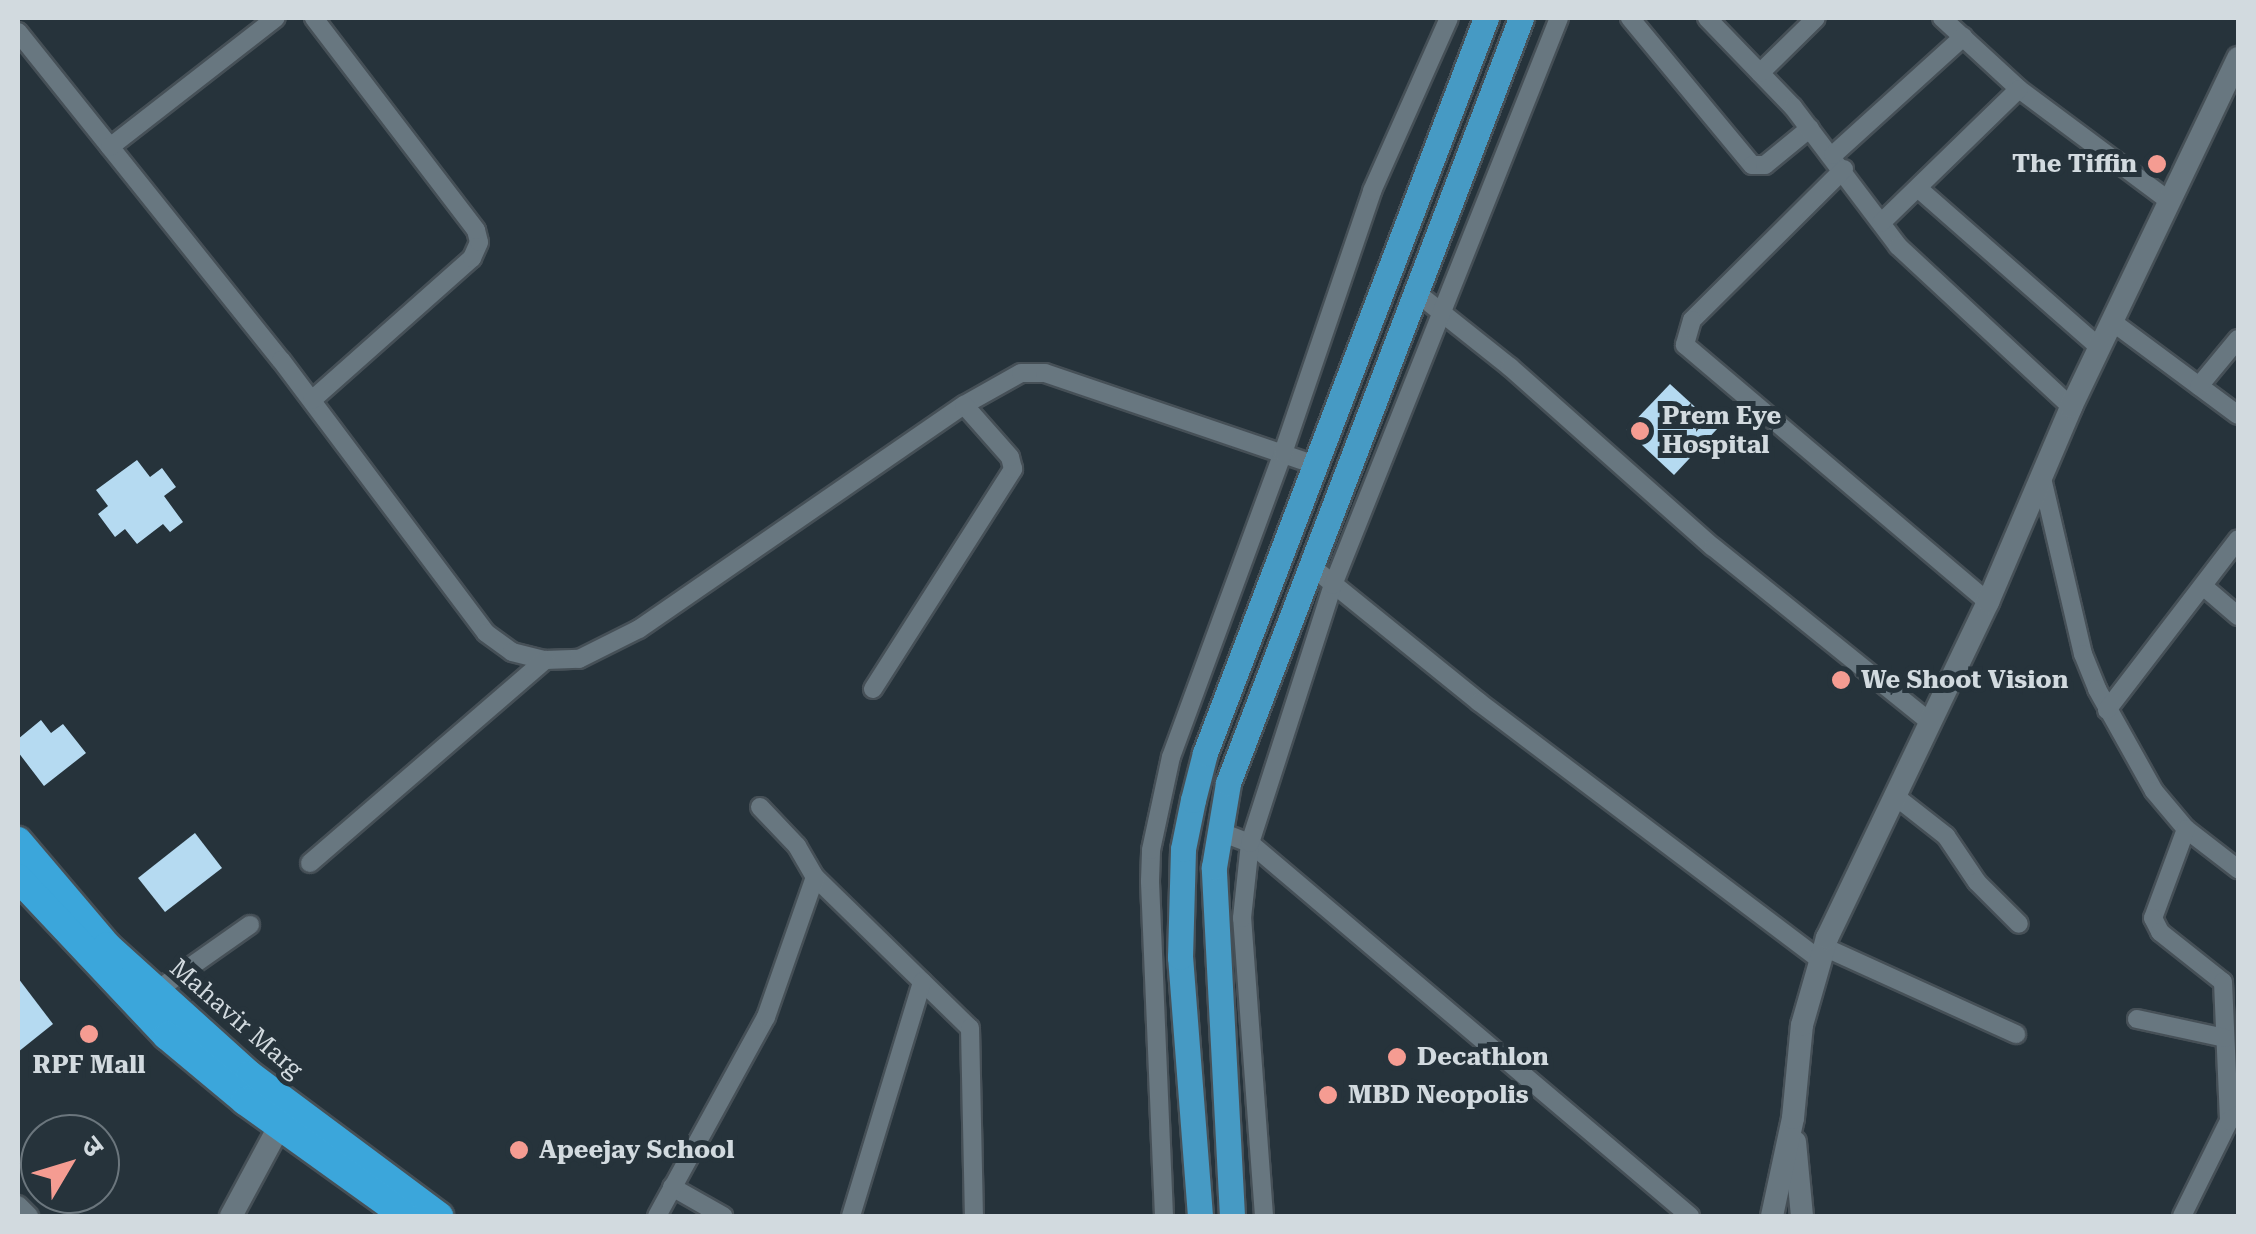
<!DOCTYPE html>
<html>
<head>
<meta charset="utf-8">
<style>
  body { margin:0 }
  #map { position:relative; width:2256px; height:1234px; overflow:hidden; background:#26333b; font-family:"Roboto Serif","Noto Sans Devanagari",serif }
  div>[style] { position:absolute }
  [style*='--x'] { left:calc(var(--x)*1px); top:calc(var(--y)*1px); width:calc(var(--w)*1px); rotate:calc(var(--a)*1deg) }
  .building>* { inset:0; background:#b5daf1 }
  .roads { filter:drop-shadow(2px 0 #465057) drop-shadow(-2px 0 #465057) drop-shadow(0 2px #465057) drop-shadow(0 -2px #465057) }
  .minor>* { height:18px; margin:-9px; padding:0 9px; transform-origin:9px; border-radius:9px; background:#687780 }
  .tertiary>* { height:22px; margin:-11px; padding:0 11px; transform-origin:11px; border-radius:11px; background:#687780 }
  .primary>* { height:25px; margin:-12.5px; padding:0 12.5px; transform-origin:12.5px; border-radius:12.5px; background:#469ac4 }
  .trunk>* { height:28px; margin:-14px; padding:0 14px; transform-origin:14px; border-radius:14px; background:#3ba6db }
  .dots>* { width:28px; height:28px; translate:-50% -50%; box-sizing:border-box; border:5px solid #26333b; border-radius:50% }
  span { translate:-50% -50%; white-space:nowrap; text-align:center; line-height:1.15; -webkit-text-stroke:10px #26333b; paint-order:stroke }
  .poi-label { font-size:25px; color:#d2dadf; font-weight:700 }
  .right { translate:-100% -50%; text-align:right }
  .left { translate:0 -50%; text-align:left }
  .street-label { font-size:25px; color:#d2dadf }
  .frame { position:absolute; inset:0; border:20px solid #d2dadf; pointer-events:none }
  .north { position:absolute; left:20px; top:1114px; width:100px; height:100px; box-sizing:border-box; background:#26333b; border:2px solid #6b767d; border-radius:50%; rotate:52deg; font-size:28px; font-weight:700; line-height:40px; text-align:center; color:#d2dadf }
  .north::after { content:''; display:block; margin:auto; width:35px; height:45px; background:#f59c92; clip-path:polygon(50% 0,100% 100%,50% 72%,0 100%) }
</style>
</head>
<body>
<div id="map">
  <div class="building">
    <div style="clip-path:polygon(1670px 384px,1718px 428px,1674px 475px,1626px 430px)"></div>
    <div style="clip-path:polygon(137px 460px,150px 477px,162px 468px,176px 487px,164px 496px,183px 522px,170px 532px,163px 524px,137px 544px,125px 529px,115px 537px,98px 514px,108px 506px,96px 490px)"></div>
    <div style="clip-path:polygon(41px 720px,51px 733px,63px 724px,86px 753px,44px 786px,18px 752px,18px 739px)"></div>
    <div style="clip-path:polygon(195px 833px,222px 868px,165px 912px,138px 878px)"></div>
    <div style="clip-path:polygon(18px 978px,53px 1024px,18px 1052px)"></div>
  </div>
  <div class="roads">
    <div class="minor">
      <div style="--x:1630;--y:18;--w:191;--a:50.3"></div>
      <div style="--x:1752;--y:165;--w:13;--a:0"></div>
      <div style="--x:1765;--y:165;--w:58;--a:-39.4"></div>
      <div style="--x:1707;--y:18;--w:124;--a:46"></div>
      <div style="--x:1793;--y:107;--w:174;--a:52.9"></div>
      <div style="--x:1898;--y:246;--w:236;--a:42.9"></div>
      <div style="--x:1942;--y:18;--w:105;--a:42.7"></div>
      <div style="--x:2019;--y:89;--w:186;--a:36.7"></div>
      <div style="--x:18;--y:32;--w:420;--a:51.3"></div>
      <div style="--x:281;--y:360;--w:341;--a:53.1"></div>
      <div style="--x:486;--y:633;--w:32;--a:36"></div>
      <div style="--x:512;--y:652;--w:34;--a:14"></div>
      <div style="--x:545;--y:660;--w:34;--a:-2"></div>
      <div style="--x:579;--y:659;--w:67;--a:-26.6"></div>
      <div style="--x:639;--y:629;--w:395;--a:-34.6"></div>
      <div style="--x:964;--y:405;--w:65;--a:-29.3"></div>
      <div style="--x:1021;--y:373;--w:24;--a:0"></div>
      <div style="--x:1045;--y:373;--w:285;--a:18.8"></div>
      <div style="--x:1760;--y:73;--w:78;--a:-44.5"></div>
      <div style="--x:110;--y:147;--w:210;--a:-37.9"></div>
      <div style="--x:1833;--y:155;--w:176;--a:-42.2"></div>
      <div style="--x:1844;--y:169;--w:214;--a:135.2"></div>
      <div style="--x:1692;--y:320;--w:26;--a:106"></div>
      <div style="--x:1685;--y:345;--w:397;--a:40.3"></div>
      <div style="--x:1919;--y:189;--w:241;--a:41.3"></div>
      <div style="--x:1881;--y:223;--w:192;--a:-44.2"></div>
      <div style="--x:1417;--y:293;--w:119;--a:38.5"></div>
      <div style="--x:1510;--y:367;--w:271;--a:41.6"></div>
      <div style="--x:1713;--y:547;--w:279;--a:38.9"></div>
      <div style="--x:2114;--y:323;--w:154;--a:36.6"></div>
      <div style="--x:2199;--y:386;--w:61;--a:-50.3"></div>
      <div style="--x:312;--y:400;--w:214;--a:-41.6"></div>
      <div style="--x:472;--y:258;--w:17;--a:-66"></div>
      <div style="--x:479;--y:242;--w:12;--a:-104"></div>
      <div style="--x:476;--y:230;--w:267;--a:-127.4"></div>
      <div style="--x:2042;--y:478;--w:181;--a:76.9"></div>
      <div style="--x:2083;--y:654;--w:38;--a:68"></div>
      <div style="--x:2097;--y:689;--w:117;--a:60.8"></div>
      <div style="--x:2154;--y:791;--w:50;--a:49.9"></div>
      <div style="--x:2186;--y:829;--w:66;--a:37.6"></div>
      <div style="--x:1311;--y:566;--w:216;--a:39"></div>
      <div style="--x:1479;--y:702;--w:426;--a:37.1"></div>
      <div style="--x:2203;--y:586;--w:46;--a:40.6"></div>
      <div style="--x:873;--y:689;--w:261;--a:-57.5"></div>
      <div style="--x:1013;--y:469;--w:12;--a:-104"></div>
      <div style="--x:1010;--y:457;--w:69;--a:-131.5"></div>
      <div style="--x:2107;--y:710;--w:215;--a:-52.5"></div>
      <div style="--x:1895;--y:796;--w:65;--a:38.1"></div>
      <div style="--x:1946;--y:836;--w:55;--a:56"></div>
      <div style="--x:1977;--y:882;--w:59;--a:45"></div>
      <div style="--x:760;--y:807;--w:54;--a:46.5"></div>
      <div style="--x:797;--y:846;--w:36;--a:60"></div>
      <div style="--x:815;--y:877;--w:216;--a:44.3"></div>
      <div style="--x:970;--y:1028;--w:188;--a:88.8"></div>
      <div style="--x:2186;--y:829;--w:95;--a:110.3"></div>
      <div style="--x:2153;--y:918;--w:16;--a:63"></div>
      <div style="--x:2160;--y:932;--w:80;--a:38.4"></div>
      <div style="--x:2223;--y:982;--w:139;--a:87.5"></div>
      <div style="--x:1218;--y:831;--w:34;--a:21"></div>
      <div style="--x:1250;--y:843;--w:577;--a:40.29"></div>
      <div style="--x:310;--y:863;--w:311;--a:-40.8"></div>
      <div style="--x:1824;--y:947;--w:211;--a:24.4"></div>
      <div style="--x:156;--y:991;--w:115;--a:-35.1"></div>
      <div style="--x:2137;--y:1019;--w:90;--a:12.2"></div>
      <div style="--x:672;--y:1187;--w:59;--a:29.6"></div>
      <div style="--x:18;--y:1205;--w:16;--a:45"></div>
      <div style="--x:657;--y:1216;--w:227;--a:-61.3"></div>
      <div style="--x:766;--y:1017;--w:148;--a:-70.7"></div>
      <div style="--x:851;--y:1216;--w:245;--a:-73.1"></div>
      <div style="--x:1164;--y:1216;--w:335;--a:-92.4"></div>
      <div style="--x:1150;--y:881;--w:31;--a:-88"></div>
      <div style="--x:1151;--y:850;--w:95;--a:-77.9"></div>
      <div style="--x:1171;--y:757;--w:324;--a:-69.8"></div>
      <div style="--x:1283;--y:453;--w:277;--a:-71.2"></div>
      <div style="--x:1372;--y:191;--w:189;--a:-66"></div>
      <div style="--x:1264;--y:1216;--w:299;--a:-94.2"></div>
      <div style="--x:1242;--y:918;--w:75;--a:-83.9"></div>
      <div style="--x:1250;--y:843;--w:271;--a:-72.2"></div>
      <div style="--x:1333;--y:585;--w:610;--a:-68.27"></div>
      <div style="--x:2182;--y:1216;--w:106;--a:-63.7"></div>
      <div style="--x:2229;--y:1121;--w:11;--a:-34"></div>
    </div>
    <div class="tertiary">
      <div style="--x:1795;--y:1142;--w:74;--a:84.6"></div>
      <div style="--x:231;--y:1216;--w:116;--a:-61.7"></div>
      <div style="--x:1772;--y:1216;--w:100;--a:-77.9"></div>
      <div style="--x:1793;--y:1118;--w:93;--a:-84.5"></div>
      <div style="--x:1802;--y:1025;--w:91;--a:-74"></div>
      <div style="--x:1827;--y:938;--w:373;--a:-64.4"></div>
      <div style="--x:1988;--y:602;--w:212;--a:-66.9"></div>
      <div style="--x:2071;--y:407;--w:387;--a:-64.4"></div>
    </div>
    <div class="primary">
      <div style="--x:1200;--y:1216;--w:260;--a:-94.4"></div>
      <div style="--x:1180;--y:957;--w:108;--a:-88.4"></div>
      <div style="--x:1183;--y:849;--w:50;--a:-78.5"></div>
      <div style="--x:1193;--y:800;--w:49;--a:-75.7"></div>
      <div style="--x:1205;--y:753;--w:787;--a:-69.08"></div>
      <div style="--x:1232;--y:1216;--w:349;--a:-93"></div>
      <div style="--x:1214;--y:867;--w:85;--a:-80.5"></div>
      <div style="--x:1228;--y:783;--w:819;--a:-69.04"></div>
    </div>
    <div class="trunk">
      <div style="--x:18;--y:841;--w:138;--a:49.7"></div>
      <div style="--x:107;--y:946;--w:193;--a:42.1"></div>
      <div style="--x:250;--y:1075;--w:236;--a:36.7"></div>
      <div style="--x:18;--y:878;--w:217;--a:46.7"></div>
      <div style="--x:167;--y:1036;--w:102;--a:39.8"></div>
      <div style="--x:245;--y:1101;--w:197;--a:35.7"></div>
    </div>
  </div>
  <div class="dots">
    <div style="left:2157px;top:164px;background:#f59c92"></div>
    <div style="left:1640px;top:431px;background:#f59c92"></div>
    <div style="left:1841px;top:680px;background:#f59c92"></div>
    <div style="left:89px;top:1034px;background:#f59c92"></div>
    <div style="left:1397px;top:1057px;background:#f59c92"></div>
    <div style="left:1328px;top:1095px;background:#f59c92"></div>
    <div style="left:519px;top:1150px;background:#f59c92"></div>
  </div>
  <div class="poi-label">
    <span class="right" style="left:2137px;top:164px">The Tiffin</span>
    <span class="left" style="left:1662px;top:431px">Prem Eye<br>Hospital</span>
    <span class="left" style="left:1861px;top:680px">We Shoot Vision</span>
    <span class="left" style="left:1417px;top:1057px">Decathlon</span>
    <span style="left:89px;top:1065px">RPF Mall</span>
    <span class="left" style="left:1348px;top:1095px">MBD Neopolis</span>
    <span class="left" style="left:539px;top:1150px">Apeejay School</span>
  </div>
  <div class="street-label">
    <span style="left:236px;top:1019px;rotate:41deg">Mahavir Marg</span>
  </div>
  <div class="frame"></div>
  <div class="north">उ</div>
</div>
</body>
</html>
